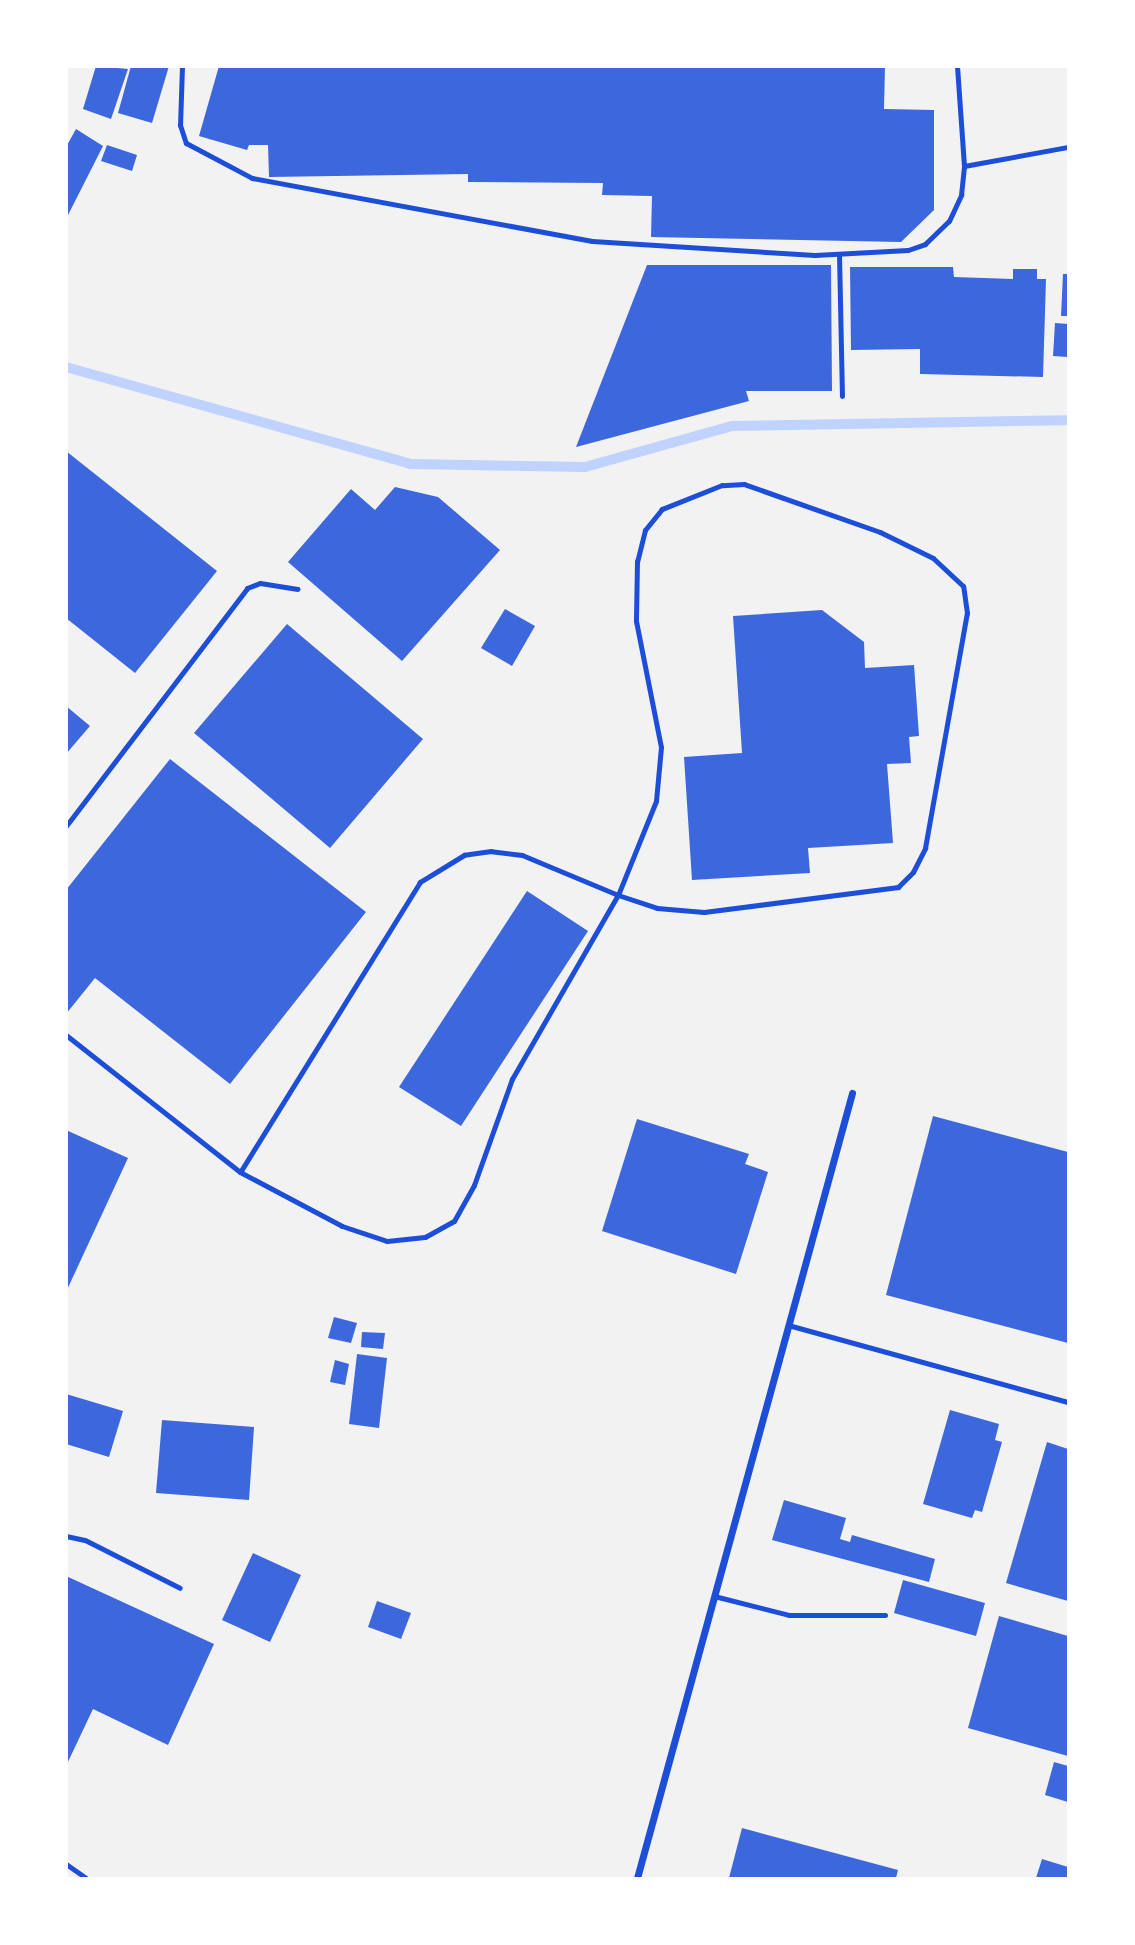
<!DOCTYPE html>
<html>
<head>
<meta charset="utf-8">
<style>
  body { margin:0 }
  #map { position:relative; width:1135px; height:1945px; overflow:hidden; background:#f2f2f2; font-family:"Golos Text",sans-serif }
  div>[style] { position:absolute }
  [style*='--x'] { left:calc(var(--x)*1px); top:calc(var(--y)*1px); width:calc(var(--w)*1px); rotate:calc(var(--a)*1deg) }
  .stream>* { height:10px; margin:-5px; padding:0 5px; transform-origin:5px; border-radius:5px; background:#bfd3fe }
  .building>* { inset:0; background:#3d67dc }
  .service>* { height:5px; margin:-2.5px; padding:0 2.5px; transform-origin:2.5px; border-radius:2.5px; background:#1d4ed8 }
  .minor>* { height:7px; margin:-3.5px; padding:0 3.5px; transform-origin:3.5px; border-radius:3.5px; background:#1d4ed8 }
  span { translate:-50% -50%; white-space:nowrap; text-align:center; line-height:1.15; -webkit-text-stroke:5px #fff; paint-order:stroke }
  .frame { position:absolute; inset:0; border:68px solid #fff; pointer-events:none }
</style>
</head>
<body>
<div id="map">
  <div class="stream">
    <div style="--x:66;--y:367;--w:357;--a:15.7"></div>
    <div style="--x:410;--y:464;--w:175;--a:1"></div>
    <div style="--x:585;--y:467;--w:153;--a:-15.6"></div>
    <div style="--x:732;--y:426;--w:336;--a:-1"></div>
  </div>
  <div class="building">
    <div style="clip-path:polygon(96px 66px,128px 69px,111px 119px,83px 109px)"></div>
    <div style="clip-path:polygon(131px 66px,169px 66px,152px 123px,118px 113px)"></div>
    <div style="clip-path:polygon(219px 66px,885px 66px,884px 109px,934px 110px,934px 210px,901px 242px,651px 237px,652px 196px,602px 195px,603px 183px,468px 182px,468px 174px,269px 177px,268px 145px,249px 145px,247px 150px,199px 136px)"></div>
    <div style="clip-path:polygon(76px 129px,103px 146px,66px 219px,66px 147px)"></div>
    <div style="clip-path:polygon(107px 145px,137px 155px,132px 171px,101px 161px)"></div>
    <div style="clip-path:polygon(647px 265px,831px 265px,832px 391px,746px 391px,749px 401px,576px 447px)"></div>
    <div style="clip-path:polygon(850px 267px,953px 267px,954px 277px,1013px 279px,1013px 269px,1037px 269px,1037px 279px,1046px 279px,1043px 377px,920px 374px,920px 349px,851px 350px)"></div>
    <div style="clip-path:polygon(1063px 274px,1068px 274px,1068px 316px,1061px 316px)"></div>
    <div style="clip-path:polygon(1055px 323px,1068px 324px,1068px 357px,1053px 356px)"></div>
    <div style="clip-path:polygon(66px 451px,217px 571px,135px 673px,66px 618px)"></div>
    <div style="clip-path:polygon(395px 487px,438px 497px,500px 550px,402px 661px,288px 562px,351px 489px,375px 510px)"></div>
    <div style="clip-path:polygon(505px 609px,535px 626px,512px 666px,481px 648px)"></div>
    <div style="clip-path:polygon(822px 610px,864px 642px,865px 668px,914px 665px,919px 736px,909px 737px,911px 763px,887px 764px,893px 843px,808px 848px,810px 873px,692px 880px,684px 757px,742px 753px,733px 616px)"></div>
    <div style="clip-path:polygon(287px 624px,423px 739px,330px 848px,194px 733px)"></div>
    <div style="clip-path:polygon(66px 706px,90px 726px,66px 754px)"></div>
    <div style="clip-path:polygon(170px 759px,366px 912px,230px 1084px,95px 978px,66px 1014px,66px 890px)"></div>
    <div style="clip-path:polygon(527px 891px,588px 931px,461px 1126px,399px 1087px)"></div>
    <div style="clip-path:polygon(933px 1116px,1068px 1152px,1068px 1343px,886px 1295px)"></div>
    <div style="clip-path:polygon(637px 1119px,749px 1154px,745px 1164px,768px 1172px,736px 1274px,602px 1231px)"></div>
    <div style="clip-path:polygon(66px 1130px,128px 1158px,66px 1292px)"></div>
    <div style="clip-path:polygon(334px 1317px,357px 1323px,351px 1343px,328px 1338px)"></div>
    <div style="clip-path:polygon(362px 1332px,385px 1333px,383px 1349px,361px 1347px)"></div>
    <div style="clip-path:polygon(357px 1354px,387px 1358px,379px 1428px,349px 1424px)"></div>
    <div style="clip-path:polygon(335px 1360px,349px 1364px,345px 1385px,330px 1382px)"></div>
    <div style="clip-path:polygon(66px 1394px,123px 1411px,109px 1457px,66px 1444px)"></div>
    <div style="clip-path:polygon(950px 1410px,999px 1424px,995px 1440px,1002px 1442px,982px 1512px,975px 1510px,972px 1518px,923px 1504px)"></div>
    <div style="clip-path:polygon(162px 1420px,254px 1427px,249px 1500px,156px 1493px)"></div>
    <div style="clip-path:polygon(1047px 1442px,1068px 1449px,1068px 1601px,1006px 1583px)"></div>
    <div style="clip-path:polygon(784px 1500px,846px 1518px,840px 1539px,850px 1542px,852px 1535px,935px 1559px,929px 1582px,772px 1540px)"></div>
    <div style="clip-path:polygon(253px 1553px,301px 1575px,270px 1642px,222px 1620px)"></div>
    <div style="clip-path:polygon(66px 1576px,214px 1644px,168px 1745px,93px 1709px,66px 1766px)"></div>
    <div style="clip-path:polygon(903px 1580px,985px 1603px,976px 1636px,894px 1613px)"></div>
    <div style="clip-path:polygon(377px 1601px,411px 1613px,401px 1639px,368px 1627px)"></div>
    <div style="clip-path:polygon(999px 1616px,1068px 1636px,1068px 1756px,968px 1728px)"></div>
    <div style="clip-path:polygon(1054px 1762px,1068px 1766px,1068px 1802px,1045px 1795px)"></div>
    <div style="clip-path:polygon(742px 1828px,898px 1870px,896px 1878px,729px 1878px)"></div>
    <div style="clip-path:polygon(1042px 1859px,1068px 1867px,1068px 1878px,1036px 1878px)"></div>
  </div>
  <div class="service">
    <div style="--x:182;--y:66;--w:59;--a:91.9"></div>
    <div style="--x:180;--y:125;--w:19;--a:72"></div>
    <div style="--x:186;--y:143;--w:75;--a:27.9"></div>
    <div style="--x:252;--y:178;--w:346;--a:10.5"></div>
    <div style="--x:592;--y:241;--w:223;--a:3.6"></div>
    <div style="--x:815;--y:255;--w:93;--a:-3.1"></div>
    <div style="--x:908;--y:250;--w:18;--a:-19"></div>
    <div style="--x:925;--y:244;--w:33;--a:-44"></div>
    <div style="--x:949;--y:221;--w:29;--a:-65"></div>
    <div style="--x:961;--y:195;--w:29;--a:-84"></div>
    <div style="--x:964;--y:166;--w:100;--a:-94"></div>
    <div style="--x:964;--y:166;--w:106;--a:-10.4"></div>
    <div style="--x:839;--y:254;--w:142;--a:88.8"></div>
    <div style="--x:66;--y:826;--w:299;--a:-52.7"></div>
    <div style="--x:247;--y:588;--w:14;--a:-21"></div>
    <div style="--x:260;--y:583;--w:38;--a:9"></div>
    <div style="--x:66;--y:1035;--w:221;--a:38.2"></div>
    <div style="--x:240;--y:1172;--w:115;--a:27.9"></div>
    <div style="--x:342;--y:1226;--w:47;--a:18.4"></div>
    <div style="--x:387;--y:1241;--w:38;--a:-6"></div>
    <div style="--x:425;--y:1237;--w:33;--a:-29"></div>
    <div style="--x:454;--y:1221;--w:41;--a:-60.9"></div>
    <div style="--x:474;--y:1185;--w:113;--a:-70.3"></div>
    <div style="--x:512;--y:1079;--w:212;--a:-60.1"></div>
    <div style="--x:618;--y:895;--w:41;--a:18.4"></div>
    <div style="--x:657;--y:908;--w:47;--a:4.9"></div>
    <div style="--x:704;--y:912;--w:196;--a:-7.3"></div>
    <div style="--x:898;--y:887;--w:21;--a:-45"></div>
    <div style="--x:913;--y:872;--w:27;--a:-63"></div>
    <div style="--x:925;--y:848;--w:239;--a:-79.9"></div>
    <div style="--x:967;--y:613;--w:27;--a:-98"></div>
    <div style="--x:963;--y:586;--w:41;--a:-137"></div>
    <div style="--x:933;--y:558;--w:59;--a:-153.9"></div>
    <div style="--x:880;--y:532;--w:144;--a:-160.6"></div>
    <div style="--x:744;--y:484;--w:22;--a:177"></div>
    <div style="--x:722;--y:485;--w:65;--a:158.2"></div>
    <div style="--x:662;--y:509;--w:27;--a:129"></div>
    <div style="--x:645;--y:530;--w:32;--a:104"></div>
    <div style="--x:637;--y:561;--w:60;--a:91"></div>
    <div style="--x:636;--y:621;--w:128;--a:78.8"></div>
    <div style="--x:661;--y:747;--w:54;--a:95.3"></div>
    <div style="--x:656;--y:801;--w:101;--a:112"></div>
    <div style="--x:618;--y:895;--w:104;--a:-157.4"></div>
    <div style="--x:522;--y:855;--w:31;--a:-173"></div>
    <div style="--x:491;--y:851;--w:27;--a:172"></div>
    <div style="--x:464;--y:855;--w:52;--a:148.5"></div>
    <div style="--x:420;--y:882;--w:341;--a:121.8"></div>
    <div style="--x:788;--y:1325;--w:290;--a:15.4"></div>
    <div style="--x:66;--y:1536;--w:19;--a:12"></div>
    <div style="--x:85;--y:1540;--w:106;--a:26.8"></div>
    <div style="--x:714;--y:1596;--w:77;--a:14.2"></div>
    <div style="--x:789;--y:1615;--w:96;--a:0"></div>
    <div style="--x:66;--y:1864;--w:24;--a:35"></div>
  </div>
  <div class="minor">
    <div style="--x:637;--y:1878;--w:814;--a:-74.68"></div>
  </div>
  <div class="frame"></div>
</div>
</body>
</html>
